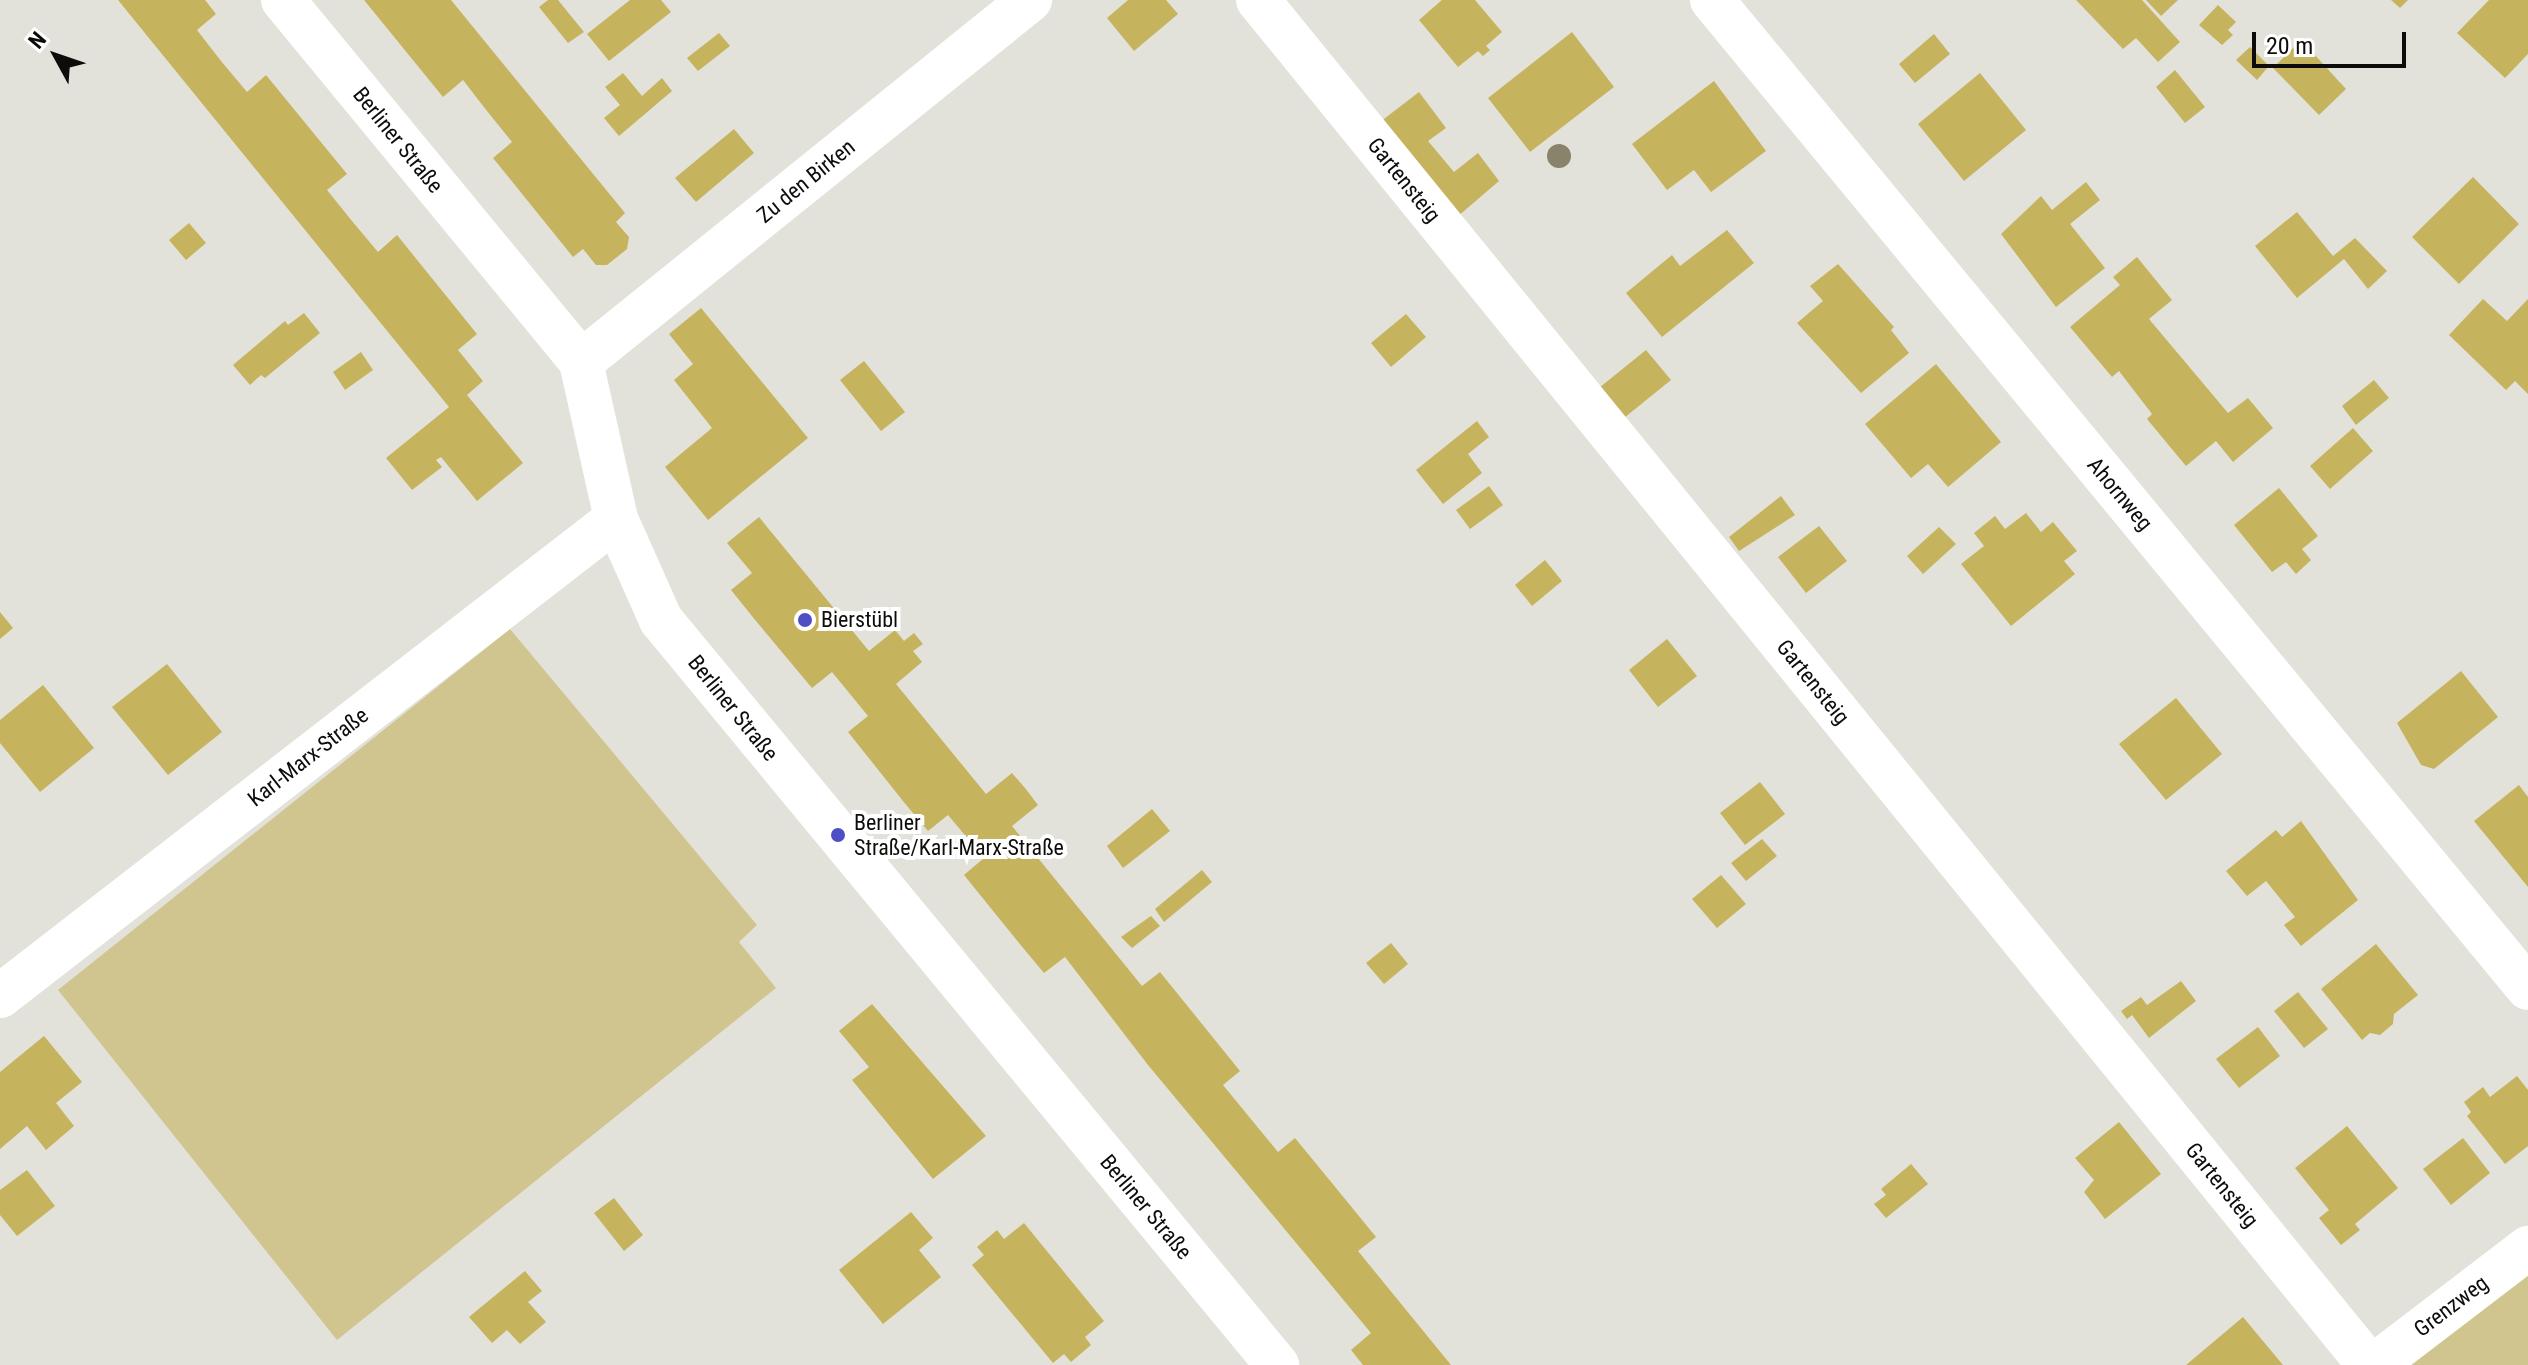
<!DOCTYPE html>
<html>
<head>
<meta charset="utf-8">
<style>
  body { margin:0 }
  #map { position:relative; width:2528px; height:1365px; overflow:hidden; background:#e3e2da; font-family:"Roboto Condensed",sans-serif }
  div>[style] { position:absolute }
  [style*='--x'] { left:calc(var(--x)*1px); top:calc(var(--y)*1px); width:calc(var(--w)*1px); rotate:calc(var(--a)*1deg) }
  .green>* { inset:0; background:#d1c58f }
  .building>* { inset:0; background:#c6b35d }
  .street>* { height:44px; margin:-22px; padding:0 22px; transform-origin:22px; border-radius:22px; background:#fff }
  .trees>* { width:24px; height:24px; margin:-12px; border-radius:50%; background:#88836a }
  .dots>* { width:22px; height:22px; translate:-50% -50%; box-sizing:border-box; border:4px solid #fff; border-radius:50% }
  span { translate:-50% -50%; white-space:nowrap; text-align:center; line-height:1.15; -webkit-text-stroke:8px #fff; paint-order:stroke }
  .street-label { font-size:22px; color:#0d0c0a }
  .poi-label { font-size:22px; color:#0d0c0a }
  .left { translate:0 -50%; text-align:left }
  .north { position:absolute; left:16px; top:16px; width:80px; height:80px; -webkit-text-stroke:6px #fff; paint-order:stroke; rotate:310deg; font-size:22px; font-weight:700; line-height:32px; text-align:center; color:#0d0c0a }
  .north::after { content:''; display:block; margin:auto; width:28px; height:36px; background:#0d0c0a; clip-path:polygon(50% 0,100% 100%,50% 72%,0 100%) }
  .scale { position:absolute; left:2252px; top:32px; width:154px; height:36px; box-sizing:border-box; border:4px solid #0d0c0a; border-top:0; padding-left:10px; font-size:24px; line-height:28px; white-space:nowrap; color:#0d0c0a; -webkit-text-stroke:6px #fff; paint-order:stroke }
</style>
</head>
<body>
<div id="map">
  <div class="green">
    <div style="clip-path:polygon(510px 629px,757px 925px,739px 942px,776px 988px,337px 1340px,58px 990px)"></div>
    <div style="clip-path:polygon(2528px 1259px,2528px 1365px,2397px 1365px)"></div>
  </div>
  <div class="building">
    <div style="clip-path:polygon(118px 0,205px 0,216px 14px,197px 30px,221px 61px,247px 92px,266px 75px,347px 174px,327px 190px,352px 221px,378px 252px,397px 235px,477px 334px,458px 350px,483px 381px,467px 395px,523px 463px,477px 501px,441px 457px,436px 460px,442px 467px,412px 490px,386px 458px,449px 407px)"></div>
    <div style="clip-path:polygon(364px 0,451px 0,625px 213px,616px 222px,629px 237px,627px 249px,607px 265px,596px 265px,583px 249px,573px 257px,493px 158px,512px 142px,487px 111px,463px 80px,443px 97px)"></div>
    <div style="clip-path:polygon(548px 0,558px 0,584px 32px,568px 43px,539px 7px)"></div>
    <div style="clip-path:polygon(630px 0,661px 0,671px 12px,609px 61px,587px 34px)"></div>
    <div style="clip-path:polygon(1128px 0,1166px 0,1178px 14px,1134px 51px,1107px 18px)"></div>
    <div style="clip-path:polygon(1442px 0,1475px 0,1502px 32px,1486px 46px,1490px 50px,1483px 56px,1478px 51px,1458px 67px,1419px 20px)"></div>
    <div style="clip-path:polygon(2076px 0,2142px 0,2180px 42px,2158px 62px,2136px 38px,2123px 49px)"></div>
    <div style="clip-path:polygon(2146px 0,2178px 0,2161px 16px)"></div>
    <div style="clip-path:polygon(2391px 0,2408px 0,2400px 8px)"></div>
    <div style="clip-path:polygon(2489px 0,2528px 0,2528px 54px,2505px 78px,2457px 33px)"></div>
    <div style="clip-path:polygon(2218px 5px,2236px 22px,2228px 30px,2233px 35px,2222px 45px,2199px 25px)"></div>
    <div style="clip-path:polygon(1572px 32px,1614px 87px,1530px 152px,1488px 98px)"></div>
    <div style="clip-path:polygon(719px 33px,730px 46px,698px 71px,687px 58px)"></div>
    <div style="clip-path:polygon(1934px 34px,1950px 54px,1915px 83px,1899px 64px)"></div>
    <div style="clip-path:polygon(2301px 40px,2346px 89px,2319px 115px,2273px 68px)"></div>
    <div style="clip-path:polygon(2250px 47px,2269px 66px,2257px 80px,2236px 60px)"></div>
    <div style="clip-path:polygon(2175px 70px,2205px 107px,2185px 123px,2156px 87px)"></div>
    <div style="clip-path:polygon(623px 73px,642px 96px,662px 78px,672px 91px,619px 136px,604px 118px,620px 105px,605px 87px)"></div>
    <div style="clip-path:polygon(1980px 73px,2026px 130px,1964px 181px,1918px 124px)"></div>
    <div style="clip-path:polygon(1714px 81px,1766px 151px,1711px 192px,1694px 170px,1667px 190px,1632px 144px)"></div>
    <div style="clip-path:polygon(1419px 92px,1446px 128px,1428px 141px,1454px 172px,1478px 153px,1499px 181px,1457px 217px,1380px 122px)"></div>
    <div style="clip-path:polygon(734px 129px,754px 153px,696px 202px,675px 178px)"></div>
    <div style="clip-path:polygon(2473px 177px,2519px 224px,2459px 284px,2412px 237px)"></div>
    <div style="clip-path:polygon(2086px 182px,2100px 200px,2070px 224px,2105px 268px,2056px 307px,2001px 234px,2041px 196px,2052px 210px)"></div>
    <div style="clip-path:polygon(2297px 212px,2333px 256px,2355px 238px,2387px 271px,2368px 289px,2344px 259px,2297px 298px,2255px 246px)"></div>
    <div style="clip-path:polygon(189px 223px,206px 243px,186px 260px,169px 240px)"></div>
    <div style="clip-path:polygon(1727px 230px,1754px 263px,1662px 337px,1626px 293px,1672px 255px,1680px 266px)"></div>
    <div style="clip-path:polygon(2137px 257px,2172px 300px,2149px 319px,2228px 413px,2248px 398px,2273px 428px,2233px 462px,2216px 441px,2186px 466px,2147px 419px,2152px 414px,2119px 371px,2112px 377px,2070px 327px,2120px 285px,2113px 277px)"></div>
    <div style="clip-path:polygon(1838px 264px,1894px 327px,1891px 330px,1909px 353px,1861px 393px,1797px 323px,1823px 301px,1810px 286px)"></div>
    <div style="clip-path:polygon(2483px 299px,2507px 321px,2528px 299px,2528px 394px,2515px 381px,2506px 390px,2449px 335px)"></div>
    <div style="clip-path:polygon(701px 308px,808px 438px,708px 520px,665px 467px,712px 428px,674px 380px,693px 364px,669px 334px)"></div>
    <div style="clip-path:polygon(304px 313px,320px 333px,265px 378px,261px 375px,250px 385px,233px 365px,285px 321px,288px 325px)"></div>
    <div style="clip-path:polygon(1406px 314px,1426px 337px,1391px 367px,1371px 343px)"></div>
    <div style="clip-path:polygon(1646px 350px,1671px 380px,1619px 422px,1594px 392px)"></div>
    <div style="clip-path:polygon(361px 352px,373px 370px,345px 390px,333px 372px)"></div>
    <div style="clip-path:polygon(864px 361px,905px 412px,881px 431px,840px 380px)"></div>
    <div style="clip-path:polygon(1936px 364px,2001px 442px,1948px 487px,1928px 464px,1911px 478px,1865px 424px)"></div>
    <div style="clip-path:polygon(2374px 380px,2389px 398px,2356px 425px,2342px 406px)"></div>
    <div style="clip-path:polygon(1477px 421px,1489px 437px,1468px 454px,1482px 473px,1443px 504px,1416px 470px)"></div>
    <div style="clip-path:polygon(2353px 428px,2373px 451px,2330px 489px,2310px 466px)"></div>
    <div style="clip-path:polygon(1489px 486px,1503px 505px,1470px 529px,1456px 510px)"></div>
    <div style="clip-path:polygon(2279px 488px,2318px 536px,2302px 549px,2311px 560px,2296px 574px,2286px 562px,2272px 572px,2234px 525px)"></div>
    <div style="clip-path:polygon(1781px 496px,1795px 515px,1739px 551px,1729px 537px)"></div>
    <div style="clip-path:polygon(2026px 513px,2041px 532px,2053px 522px,2077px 551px,2064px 561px,2075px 574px,2011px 626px,1961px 564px,1984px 546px,1974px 533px,1995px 516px,2005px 529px)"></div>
    <div style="clip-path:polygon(759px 517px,869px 651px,895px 630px,904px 641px,914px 633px,923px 644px,913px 651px,922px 662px,896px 684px,986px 794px,1012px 773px,1025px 788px,1038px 805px,1012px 826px,1142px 986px,1160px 972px,1240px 1071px,1223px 1085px,1278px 1152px,1295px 1138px,1336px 1188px,1376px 1237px,1358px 1251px,1451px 1365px,1363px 1365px,1351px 1350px,1371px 1333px,1148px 1065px,1065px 957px,1044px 973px,1019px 943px,964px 875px,984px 858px,948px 815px,928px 831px,903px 801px,848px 732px,868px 716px,832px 672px,812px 688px,756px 621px,731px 590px,752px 573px,727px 543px)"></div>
    <div style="clip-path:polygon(1819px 526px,1847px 561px,1806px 593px,1778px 557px)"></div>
    <div style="clip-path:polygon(1939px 527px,1956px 544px,1923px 574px,1907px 556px)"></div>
    <div style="clip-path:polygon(1545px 560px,1562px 581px,1532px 606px,1515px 585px)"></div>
    <div style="clip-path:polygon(0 612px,13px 628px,0 639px)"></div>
    <div style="clip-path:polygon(1667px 639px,1697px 676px,1658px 707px,1629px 670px)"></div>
    <div style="clip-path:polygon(167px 664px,222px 732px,168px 775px,112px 707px)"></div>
    <div style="clip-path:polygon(2461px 671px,2498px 717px,2434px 769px,2421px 765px,2397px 723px)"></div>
    <div style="clip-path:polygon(43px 685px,94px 748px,40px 792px,0 743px,0 720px)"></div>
    <div style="clip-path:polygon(2176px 698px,2222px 754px,2166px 800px,2119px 744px)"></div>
    <div style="clip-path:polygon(1760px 782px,1785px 814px,1745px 845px,1720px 813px)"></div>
    <div style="clip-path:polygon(2519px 785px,2528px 797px,2528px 887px,2474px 821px)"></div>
    <div style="clip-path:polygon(1152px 809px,1170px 831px,1123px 868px,1107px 846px)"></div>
    <div style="clip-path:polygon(2301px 821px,2358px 900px,2301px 946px,2284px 925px,2295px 917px,2266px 881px,2247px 896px,2226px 871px,2276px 830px,2282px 837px)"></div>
    <div style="clip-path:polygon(1762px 839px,1777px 856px,1746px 881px,1731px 863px)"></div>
    <div style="clip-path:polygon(1202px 870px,1212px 882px,1164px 922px,1155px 909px)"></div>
    <div style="clip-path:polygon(1721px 875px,1746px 904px,1717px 928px,1692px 899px)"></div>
    <div style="clip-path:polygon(1151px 916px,1160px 926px,1132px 948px,1121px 937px)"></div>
    <div style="clip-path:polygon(1391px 943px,1408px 964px,1384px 984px,1366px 963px)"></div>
    <div style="clip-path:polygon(2376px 944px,2418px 995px,2394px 1014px,2393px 1024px,2380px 1035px,2370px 1033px,2362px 1040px,2321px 989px)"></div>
    <div style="clip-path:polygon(2181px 981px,2196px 1001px,2149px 1038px,2132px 1015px,2127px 1019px,2121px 1011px,2141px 997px,2147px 1005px)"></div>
    <div style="clip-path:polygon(2298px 992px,2328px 1029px,2304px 1048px,2274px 1011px)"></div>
    <div style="clip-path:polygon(872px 1004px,986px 1136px,933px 1179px,852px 1080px,869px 1067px,839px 1031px)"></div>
    <div style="clip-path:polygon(2258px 1027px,2280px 1056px,2239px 1088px,2216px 1059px)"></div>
    <div style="clip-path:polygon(44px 1036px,82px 1082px,56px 1103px,74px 1126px,46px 1150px,27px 1126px,0 1149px,0 1072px)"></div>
    <div style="clip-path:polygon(2517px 1076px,2528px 1090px,2528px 1146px,2505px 1164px,2467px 1116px,2471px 1112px,2464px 1102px,2483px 1087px,2490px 1097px)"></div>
    <div style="clip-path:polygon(2119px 1122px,2161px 1174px,2105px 1219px,2084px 1192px,2094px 1180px,2075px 1158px)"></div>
    <div style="clip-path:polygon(2347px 1126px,2398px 1188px,2355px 1224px,2360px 1230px,2341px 1245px,2319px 1218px,2329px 1210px,2295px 1168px)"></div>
    <div style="clip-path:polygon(2463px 1138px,2490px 1173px,2451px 1205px,2423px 1169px)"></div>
    <div style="clip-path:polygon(1911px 1164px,1928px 1184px,1886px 1218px,1874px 1204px,1886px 1195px,1881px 1189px)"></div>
    <div style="clip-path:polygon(27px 1170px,55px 1206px,17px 1236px,0 1215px,0 1190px)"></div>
    <div style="clip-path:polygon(614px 1198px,643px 1235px,624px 1251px,594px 1213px)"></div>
    <div style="clip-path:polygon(911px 1212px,933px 1238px,919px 1250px,941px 1277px,883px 1324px,839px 1270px)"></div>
    <div style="clip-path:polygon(1024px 1223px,1104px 1321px,1085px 1337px,1091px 1345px,1071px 1362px,1064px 1354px,1053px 1363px,972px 1265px,984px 1255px,977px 1247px,997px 1230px,1004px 1239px)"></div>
    <div style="clip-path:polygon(525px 1271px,542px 1291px,528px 1302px,546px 1322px,520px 1344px,507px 1330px,492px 1343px,469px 1317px)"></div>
    <div style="clip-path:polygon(2243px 1317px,2283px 1365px,2186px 1365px)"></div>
  </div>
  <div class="street">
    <div style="--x:283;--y:0;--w:469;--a:50.5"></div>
    <div style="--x:581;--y:362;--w:161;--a:77.4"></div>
    <div style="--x:616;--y:519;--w:111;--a:66"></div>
    <div style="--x:661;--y:620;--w:967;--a:50.41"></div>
    <div style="--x:1258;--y:0;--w:1760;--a:50.86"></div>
    <div style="--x:1712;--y:0;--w:1281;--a:50.45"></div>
    <div style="--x:581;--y:362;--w:577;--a:-38.88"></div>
    <div style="--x:0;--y:996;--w:779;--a:-37.75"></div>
    <div style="--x:2375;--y:1365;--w:193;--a:-37.4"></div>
  </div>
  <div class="trees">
    <div style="left:1559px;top:156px"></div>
  </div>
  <div class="dots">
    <div style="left:805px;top:620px;background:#4e4fc5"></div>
    <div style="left:838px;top:835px;background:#4e4fc5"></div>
  </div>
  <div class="street-label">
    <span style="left:398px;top:140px;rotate:51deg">Berliner Straße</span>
    <span style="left:1404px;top:180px;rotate:51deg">Gartensteig</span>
    <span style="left:806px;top:181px;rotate:-39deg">Zu den Birken</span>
    <span style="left:2120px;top:494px;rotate:50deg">Ahornweg</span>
    <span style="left:1813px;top:682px;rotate:51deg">Gartensteig</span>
    <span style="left:733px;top:708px;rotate:51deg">Berliner Straße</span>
    <span style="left:308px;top:757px;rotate:-38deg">Karl-Marx-Straße</span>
    <span style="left:2222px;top:1185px;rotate:51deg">Gartensteig</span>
    <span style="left:1146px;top:1207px;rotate:50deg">Berliner Straße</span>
    <span style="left:2451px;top:1306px;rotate:-37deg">Grenzweg</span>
  </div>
  <div class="poi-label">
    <span class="left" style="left:821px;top:620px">Bierstübl</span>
    <span class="left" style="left:854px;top:835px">Berliner<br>Straße/Karl-Marx-Straße</span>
  </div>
  <div class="north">N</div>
  <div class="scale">20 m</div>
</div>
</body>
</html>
